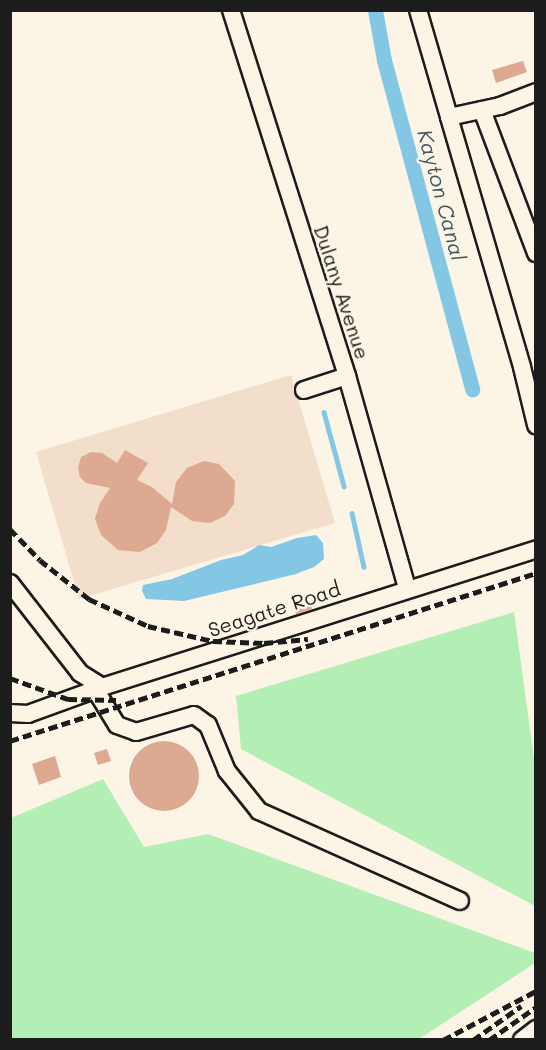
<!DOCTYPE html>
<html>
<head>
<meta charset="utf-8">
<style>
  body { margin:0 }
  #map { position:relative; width:546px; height:1050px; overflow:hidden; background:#fcf5e5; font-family:Mali,sans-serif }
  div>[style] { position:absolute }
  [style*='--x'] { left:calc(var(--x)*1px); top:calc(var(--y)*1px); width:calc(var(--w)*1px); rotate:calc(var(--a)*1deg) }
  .built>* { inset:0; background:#f3decc }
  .green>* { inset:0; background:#b3efb5 }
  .water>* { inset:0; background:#84c7e5 }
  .stream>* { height:4.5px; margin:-2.25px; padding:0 2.25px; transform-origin:2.25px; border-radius:2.25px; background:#84c7e5 }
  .canal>* { height:15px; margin:-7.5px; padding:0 7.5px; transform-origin:7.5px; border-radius:7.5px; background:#84c7e5 }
  .building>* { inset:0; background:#dda990 }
  .round { border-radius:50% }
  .roads { filter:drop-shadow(2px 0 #1c1c1c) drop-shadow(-2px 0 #1c1c1c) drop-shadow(0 2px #1c1c1c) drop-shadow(0 -2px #1c1c1c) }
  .minor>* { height:16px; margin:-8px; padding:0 8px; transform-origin:8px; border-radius:8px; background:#fcf5e5 }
  .rail>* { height:4.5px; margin-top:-2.25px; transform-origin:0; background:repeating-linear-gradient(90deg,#1c1c1c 0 9px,transparent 0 13.5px) }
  span { translate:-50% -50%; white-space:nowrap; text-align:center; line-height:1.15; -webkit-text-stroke:5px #fcf5e5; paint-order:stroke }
  .street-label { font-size:20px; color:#1c1c1c }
  .water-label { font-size:21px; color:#405862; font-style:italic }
  .frame { position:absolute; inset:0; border:12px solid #1c1c1c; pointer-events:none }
</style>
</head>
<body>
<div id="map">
  <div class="built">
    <div style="clip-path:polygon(291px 375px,335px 523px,79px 599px,36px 452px)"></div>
  </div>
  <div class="green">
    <div style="clip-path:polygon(514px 612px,535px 766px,535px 906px,241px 749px,236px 696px)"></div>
    <div style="clip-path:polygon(103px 779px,144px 847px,208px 834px,535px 953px,535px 963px,419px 1039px,11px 1039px,11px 818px)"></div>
  </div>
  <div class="water">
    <div style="clip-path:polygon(316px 535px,323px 543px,324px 559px,314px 567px,296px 574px,184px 601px,146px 599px,142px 591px,143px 585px,172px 579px,221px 560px,243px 555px,259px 545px,271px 547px,297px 538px)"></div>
  </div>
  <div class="stream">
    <div style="--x:324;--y:412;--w:77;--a:74.9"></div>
    <div style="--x:352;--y:513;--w:55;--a:77.5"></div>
  </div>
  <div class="canal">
    <div style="--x:375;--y:10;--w:51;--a:79.8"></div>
    <div style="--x:384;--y:60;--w:341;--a:75"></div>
  </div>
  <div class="building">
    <div style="clip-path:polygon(523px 61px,527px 72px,496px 83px,492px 70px)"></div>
    <div style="clip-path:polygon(125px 450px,148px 463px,137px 480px,152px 487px,172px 504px,176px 482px,187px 468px,204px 461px,219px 464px,235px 481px,234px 504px,225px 516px,210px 523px,192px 521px,171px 507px,166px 530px,157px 543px,140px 552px,118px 550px,101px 535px,95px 519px,100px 503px,110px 488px,86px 483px,80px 477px,78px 467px,81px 457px,91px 452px,102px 453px,117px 463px)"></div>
    <div style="clip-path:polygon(311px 604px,312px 609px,296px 614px,295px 610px)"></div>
    <div class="round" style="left:129px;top:741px;width:70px;height:70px"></div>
    <div style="clip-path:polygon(107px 749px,111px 761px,98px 765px,94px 753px)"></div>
    <div style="clip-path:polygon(55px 756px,61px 777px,39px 785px,32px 764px)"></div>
  </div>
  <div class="roads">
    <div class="minor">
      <div style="--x:231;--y:10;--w:384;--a:72.4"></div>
      <div style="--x:347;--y:376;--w:220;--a:74.2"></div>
      <div style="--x:418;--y:10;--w:111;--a:73.8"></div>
      <div style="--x:449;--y:117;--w:52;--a:-12.2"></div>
      <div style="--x:500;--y:106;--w:39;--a:-21"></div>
      <div style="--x:482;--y:110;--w:153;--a:69.3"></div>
      <div style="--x:449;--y:117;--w:260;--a:73.7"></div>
      <div style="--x:522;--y:367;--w:60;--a:76.4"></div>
      <div style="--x:304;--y:390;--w:45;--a:-18"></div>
      <div style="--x:10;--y:583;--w:114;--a:52.1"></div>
      <div style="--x:80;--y:673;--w:26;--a:32"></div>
      <div style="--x:95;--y:689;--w:42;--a:58.6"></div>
      <div style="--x:117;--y:725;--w:20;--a:20"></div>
      <div style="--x:136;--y:732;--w:60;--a:-16.3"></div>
      <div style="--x:194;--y:715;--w:17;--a:36"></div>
      <div style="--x:208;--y:725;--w:50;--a:67.6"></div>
      <div style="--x:227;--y:771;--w:51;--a:51.3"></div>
      <div style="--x:259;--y:811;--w:220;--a:24.1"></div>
      <div style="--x:10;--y:713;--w:18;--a:3"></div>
      <div style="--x:28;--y:714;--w:79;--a:-20"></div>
      <div style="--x:102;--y:687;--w:455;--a:-17.6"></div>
      <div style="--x:522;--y:1040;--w:18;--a:-38"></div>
    </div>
  </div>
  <div class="rail">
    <div style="--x:10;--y:529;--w:43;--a:45.9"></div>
    <div style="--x:40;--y:560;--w:63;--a:38.5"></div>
    <div style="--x:89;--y:599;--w:65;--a:24.6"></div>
    <div style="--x:148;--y:626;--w:67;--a:13"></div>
    <div style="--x:213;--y:641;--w:51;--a:2.2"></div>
    <div style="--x:264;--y:643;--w:44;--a:-5.2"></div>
    <div style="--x:10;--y:678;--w:62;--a:19.9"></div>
    <div style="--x:68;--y:699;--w:48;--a:1.2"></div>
    <div style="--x:10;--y:741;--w:552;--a:-17.71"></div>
    <div style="--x:443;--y:1040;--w:105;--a:-27.8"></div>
    <div style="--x:473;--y:1040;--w:59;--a:-35.3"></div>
    <div style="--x:489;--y:1040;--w:57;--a:-35.1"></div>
  </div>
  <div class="street-label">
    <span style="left:342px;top:292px;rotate:72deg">Dulany Avenue</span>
    <span style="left:274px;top:609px;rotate:-18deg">Seagate Road</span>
  </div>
  <div class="water-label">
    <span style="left:442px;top:195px;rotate:75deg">Kayton Canal</span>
  </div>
  <div class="frame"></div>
</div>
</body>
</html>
